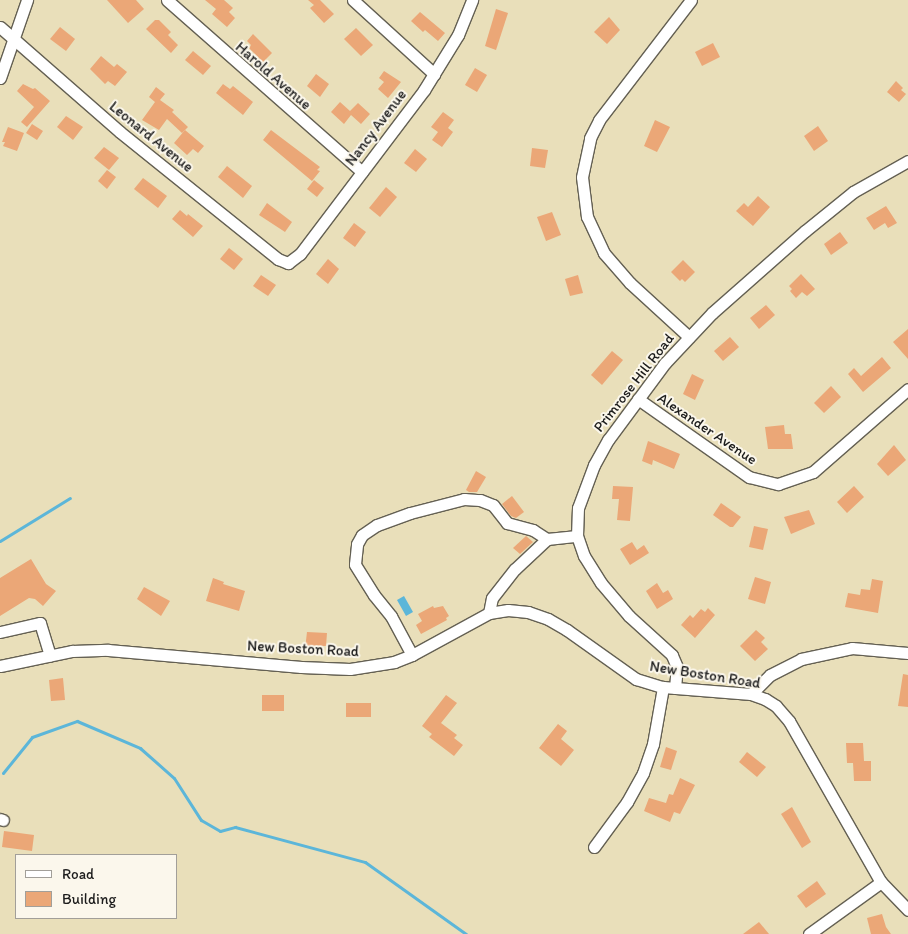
<!DOCTYPE html>
<html>
<head>
<meta charset="utf-8">
<style>
  body { margin:0 }
  #map { position:relative; width:908px; height:934px; overflow:hidden; background:#e9dfba; font-family:Itim,sans-serif }
  div>[style] { position:absolute }
  [style*='--x'] { left:calc(var(--x)*1px); top:calc(var(--y)*1px); width:calc(var(--w)*1px); rotate:calc(var(--a)*1deg) }
  .water>* { inset:0; background:#5cb6d9 }
  .stream>* { height:3px; margin:-1.5px; padding:0 1.5px; transform-origin:1.5px; border-radius:1.5px; background:#5cb6d9 }
  .building>* { inset:0; background:#eba777 }
  .roads { filter:drop-shadow(1px 0 #646053) drop-shadow(-1px 0 #646053) drop-shadow(0 1px #646053) drop-shadow(0 -1px #646053) }
  .minor>* { height:11px; margin:-5.5px; padding:0 5.5px; transform-origin:5.5px; border-radius:5.5px; background:#fff }
  span { translate:-50% -50%; white-space:nowrap; text-align:center; line-height:1.15; -webkit-text-stroke:4px #fbf7ec; paint-order:stroke }
  .street-label { font-size:15px; color:#1c1c1c }
  .legend { position:absolute; left:15px; top:854px; width:162px; height:65px; box-sizing:border-box; background:#fbf7ec; border:1px solid #a29f99; margin:0; padding:6px 9px; list-style:none; font-size:15px; color:#1c1c1c }
  .legend li { display:flex; align-items:center; gap:10px; height:25px }
  .legend b { width:25px; border:1px solid #a29f99 }
</style>
</head>
<body>
<div id="map">
  <div class="water">
    <div style="clip-path:polygon(404px 596px,413px 612px,406px 616px,397px 600px)"></div>
  </div>
  <div class="stream">
    <div style="--x:0;--y:541;--w:82;--a:-31.6"></div>
    <div style="--x:3;--y:773;--w:46;--a:-51.1"></div>
    <div style="--x:32;--y:737;--w:48;--a:-19.6"></div>
    <div style="--x:77;--y:721;--w:69;--a:23.2"></div>
    <div style="--x:140;--y:748;--w:45;--a:41.4"></div>
    <div style="--x:174;--y:778;--w:50;--a:57.3"></div>
    <div style="--x:201;--y:820;--w:22;--a:30"></div>
    <div style="--x:220;--y:831;--w:16;--a:-15"></div>
    <div style="--x:235;--y:827;--w:135;--a:15.1"></div>
    <div style="--x:365;--y:862;--w:124;--a:35.5"></div>
  </div>
  <div class="building">
    <div style="clip-path:polygon(107px 0,136px 0,144px 9px,128px 23px)"></div>
    <div style="clip-path:polygon(205px 0,224px 0,233px 8px,229px 12px,235px 18px,227px 27px,212px 14px,216px 9px)"></div>
    <div style="clip-path:polygon(308px 0,320px 0,334px 14px,324px 23px,310px 8px,314px 5px)"></div>
    <div style="clip-path:polygon(496px 9px,508px 13px,496px 50px,485px 46px)"></div>
    <div style="clip-path:polygon(420px 12px,445px 33px,438px 41px,425px 30px,423px 32px,411px 21px)"></div>
    <div style="clip-path:polygon(609px 17px,620px 30px,607px 44px,594px 32px)"></div>
    <div style="clip-path:polygon(155px 20px,159px 20px,171px 32px,168px 35px,178px 45px,171px 53px,146px 29px)"></div>
    <div style="clip-path:polygon(60px 27px,75px 39px,66px 51px,50px 39px)"></div>
    <div style="clip-path:polygon(356px 28px,373px 45px,361px 56px,344px 39px)"></div>
    <div style="clip-path:polygon(253px 34px,272px 53px,263px 62px,249px 48px,251px 45px,247px 41px)"></div>
    <div style="clip-path:polygon(713px 43px,720px 57px,702px 66px,695px 52px)"></div>
    <div style="clip-path:polygon(193px 51px,211px 66px,203px 75px,185px 60px)"></div>
    <div style="clip-path:polygon(101px 56px,114px 67px,117px 64px,127px 72px,115px 86px,108px 81px,105px 84px,90px 69px)"></div>
    <div style="clip-path:polygon(475px 68px,487px 75px,477px 92px,465px 85px)"></div>
    <div style="clip-path:polygon(384px 71px,401px 82px,388px 98px,378px 89px,384px 82px,379px 78px)"></div>
    <div style="clip-path:polygon(316px 74px,329px 84px,320px 97px,307px 86px)"></div>
    <div style="clip-path:polygon(896px 81px,903px 88px,901px 90px,906px 94px,899px 102px,887px 92px)"></div>
    <div style="clip-path:polygon(23px 84px,33px 89px,35px 88px,50px 101px,27px 127px,21px 122px,34px 107px,17px 91px)"></div>
    <div style="clip-path:polygon(223px 84px,230px 89px,233px 86px,253px 102px,243px 115px,216px 93px)"></div>
    <div style="clip-path:polygon(156px 87px,165px 94px,160px 100px,174px 110px,172px 112px,188px 127px,182px 133px,167px 119px,159px 130px,142px 120px,155px 102px,149px 97px)"></div>
    <div style="clip-path:polygon(340px 102px,350px 111px,358px 103px,370px 114px,361px 124px,351px 115px,344px 124px,331px 112px)"></div>
    <div style="clip-path:polygon(443px 112px,454px 120px,448px 128px,453px 132px,442px 147px,432px 140px,438px 132px,431px 127px)"></div>
    <div style="clip-path:polygon(66px 116px,83px 127px,73px 140px,57px 127px)"></div>
    <div style="clip-path:polygon(655px 120px,670px 127px,657px 152px,644px 146px)"></div>
    <div style="clip-path:polygon(32px 124px,43px 131px,37px 140px,26px 133px)"></div>
    <div style="clip-path:polygon(818px 126px,828px 141px,814px 151px,804px 136px)"></div>
    <div style="clip-path:polygon(8px 127px,24px 133px,17px 151px,3px 146px,5px 142px,2px 142px)"></div>
    <div style="clip-path:polygon(185px 130px,204px 146px,198px 153px,193px 149px,187px 155px,174px 143px)"></div>
    <div style="clip-path:polygon(271px 130px,320px 167px,317px 170px,320px 171px,312px 181px,263px 140px)"></div>
    <div style="clip-path:polygon(104px 147px,119px 158px,109px 170px,94px 158px)"></div>
    <div style="clip-path:polygon(532px 148px,548px 150px,545px 168px,530px 166px)"></div>
    <div style="clip-path:polygon(415px 149px,427px 159px,416px 172px,404px 163px)"></div>
    <div style="clip-path:polygon(227px 166px,252px 186px,243px 198px,218px 177px)"></div>
    <div style="clip-path:polygon(107px 170px,116px 177px,107px 189px,98px 181px)"></div>
    <div style="clip-path:polygon(143px 178px,167px 196px,158px 208px,134px 189px)"></div>
    <div style="clip-path:polygon(314px 180px,324px 188px,317px 197px,307px 189px)"></div>
    <div style="clip-path:polygon(386px 187px,397px 197px,380px 217px,369px 208px)"></div>
    <div style="clip-path:polygon(758px 196px,770px 207px,753px 226px,736px 211px,744px 203px,748px 207px)"></div>
    <div style="clip-path:polygon(267px 203px,292px 222px,285px 232px,259px 215px)"></div>
    <div style="clip-path:polygon(886px 206px,897px 223px,888px 228px,885px 223px,874px 230px,866px 218px)"></div>
    <div style="clip-path:polygon(180px 210px,187px 216px,188px 214px,203px 226px,193px 237px,172px 219px)"></div>
    <div style="clip-path:polygon(552px 212px,561px 235px,546px 241px,537px 217px)"></div>
    <div style="clip-path:polygon(354px 223px,366px 232px,355px 247px,343px 238px)"></div>
    <div style="clip-path:polygon(840px 232px,848px 243px,831px 255px,824px 244px)"></div>
    <div style="clip-path:polygon(229px 248px,243px 259px,234px 270px,220px 259px)"></div>
    <div style="clip-path:polygon(328px 259px,339px 269px,328px 284px,316px 274px)"></div>
    <div style="clip-path:polygon(683px 260px,695px 272px,685px 282px,682px 279px,680px 281px,671px 272px)"></div>
    <div style="clip-path:polygon(801px 274px,815px 289px,807px 296px,802px 292px,796px 298px,790px 291px,792px 289px,789px 286px)"></div>
    <div style="clip-path:polygon(261px 275px,276px 285px,268px 296px,253px 286px)"></div>
    <div style="clip-path:polygon(578px 275px,583px 293px,570px 296px,565px 279px)"></div>
    <div style="clip-path:polygon(766px 305px,775px 315px,759px 329px,750px 318px)"></div>
    <div style="clip-path:polygon(908px 329px,908px 359px,893px 342px)"></div>
    <div style="clip-path:polygon(730px 337px,739px 347px,723px 361px,714px 351px)"></div>
    <div style="clip-path:polygon(612px 351px,623px 360px,602px 385px,591px 375px)"></div>
    <div style="clip-path:polygon(882px 357px,891px 368px,863px 392px,848px 374px,854px 368px,861px 376px)"></div>
    <div style="clip-path:polygon(692px 374px,704px 380px,695px 400px,683px 394px)"></div>
    <div style="clip-path:polygon(831px 386px,841px 397px,824px 413px,814px 403px)"></div>
    <div style="clip-path:polygon(784px 425px,785px 434px,791px 434px,793px 449px,768px 449px,765px 427px)"></div>
    <div style="clip-path:polygon(648px 441px,680px 454px,674px 469px,653px 460px,652px 465px,642px 461px)"></div>
    <div style="clip-path:polygon(894px 445px,906px 460px,888px 476px,877px 464px)"></div>
    <div style="clip-path:polygon(476px 471px,486px 477px,477px 492px,469px 492px,466px 490px)"></div>
    <div style="clip-path:polygon(613px 486px,633px 487px,630px 521px,617px 520px,619px 499px,612px 499px)"></div>
    <div style="clip-path:polygon(854px 486px,864px 497px,847px 513px,837px 502px)"></div>
    <div style="clip-path:polygon(512px 496px,524px 512px,516px 518px,511px 516px,502px 504px)"></div>
    <div style="clip-path:polygon(721px 503px,741px 517px,733px 527px,730px 527px,713px 515px)"></div>
    <div style="clip-path:polygon(809px 510px,815px 524px,791px 534px,784px 517px)"></div>
    <div style="clip-path:polygon(754px 526px,768px 529px,763px 550px,749px 547px)"></div>
    <div style="clip-path:polygon(526px 536px,533px 542px,520px 554px,513px 548px)"></div>
    <div style="clip-path:polygon(632px 542px,637px 550px,644px 545px,649px 553px,630px 565px,620px 549px)"></div>
    <div style="clip-path:polygon(31px 559px,46px 584px,56px 591px,43px 606px,35px 599px,29px 598px,0 616px,0 578px)"></div>
    <div style="clip-path:polygon(755px 577px,771px 582px,765px 604px,748px 599px)"></div>
    <div style="clip-path:polygon(213px 578px,224px 582px,223px 584px,245px 591px,239px 611px,206px 601px)"></div>
    <div style="clip-path:polygon(872px 579px,883px 581px,878px 613px,845px 607px,848px 593px,860px 595px,861px 589px,870px 590px)"></div>
    <div style="clip-path:polygon(657px 583px,663px 593px,668px 590px,673px 599px,657px 609px,646px 591px)"></div>
    <div style="clip-path:polygon(144px 587px,170px 601px,161px 616px,137px 599px)"></div>
    <div style="clip-path:polygon(433px 606px,434px 608px,443px 606px,449px 616px,446px 618px,447px 620px,421px 634px,416px 625px,422px 621px,418px 614px)"></div>
    <div style="clip-path:polygon(708px 608px,715px 615px,695px 638px,681px 625px,690px 615px,693px 618px,701px 609px,705px 612px)"></div>
    <div style="clip-path:polygon(756px 630px,765px 638px,761px 642px,768px 649px,755px 661px,740px 646px)"></div>
    <div style="clip-path:polygon(307px 632px,327px 633px,326px 646px,320px 646px,320px 649px,305px 649px)"></div>
    <div style="clip-path:polygon(903px 674px,908px 675px,908px 707px,898px 706px)"></div>
    <div style="clip-path:polygon(63px 678px,65px 700px,51px 701px,49px 680px)"></div>
    <div style="clip-path:polygon(262px 695px,284px 695px,284px 711px,262px 711px)"></div>
    <div style="clip-path:polygon(446px 695px,457px 703px,441px 723px,457px 735px,454px 738px,463px 745px,454px 756px,429px 737px,432px 734px,422px 726px)"></div>
    <div style="clip-path:polygon(346px 703px,371px 703px,371px 717px,346px 717px)"></div>
    <div style="clip-path:polygon(558px 724px,567px 731px,561px 739px,574px 750px,561px 766px,539px 748px)"></div>
    <div style="clip-path:polygon(846px 743px,863px 743px,864px 761px,871px 761px,871px 781px,854px 781px,853px 763px,847px 763px)"></div>
    <div style="clip-path:polygon(666px 747px,677px 751px,671px 770px,660px 767px)"></div>
    <div style="clip-path:polygon(747px 752px,766px 767px,757px 777px,739px 762px)"></div>
    <div style="clip-path:polygon(680px 778px,695px 785px,680px 814px,674px 812px,670px 822px,644px 811px,649px 798px,666px 803px,669px 794px,673px 795px)"></div>
    <div style="clip-path:polygon(792px 807px,811px 842px,802px 848px,781px 814px)"></div>
    <div style="clip-path:polygon(4px 831px,34px 835px,32px 851px,2px 847px)"></div>
    <div style="clip-path:polygon(817px 881px,826px 894px,806px 908px,797px 896px)"></div>
    <div style="clip-path:polygon(882px 914px,886px 927px,891px 934px,871px 934px,867px 918px)"></div>
    <div style="clip-path:polygon(759px 922px,769px 934px,743px 934px)"></div>
  </div>
  <div class="roads">
    <div class="minor">
      <div style="--x:167;--y:0;--w:260;--a:41.4"></div>
      <div style="--x:353;--y:0;--w:110;--a:42.4"></div>
      <div style="--x:0;--y:27;--w:159;--a:41.2"></div>
      <div style="--x:120;--y:132;--w:203;--a:38.8"></div>
      <div style="--x:278;--y:259;--w:11;--a:22"></div>
      <div style="--x:288;--y:263;--w:15;--a:-37"></div>
      <div style="--x:300;--y:254;--w:206;--a:-52.9"></div>
      <div style="--x:424;--y:90;--w:65;--a:-58.3"></div>
      <div style="--x:458;--y:35;--w:38;--a:-68"></div>
      <div style="--x:0;--y:78;--w:83;--a:-70.9"></div>
      <div style="--x:689;--y:337;--w:80;--a:-137.5"></div>
      <div style="--x:630;--y:283;--w:40;--a:-131"></div>
      <div style="--x:604;--y:253;--w:40;--a:-115"></div>
      <div style="--x:587;--y:217;--w:40;--a:-97.1"></div>
      <div style="--x:582;--y:177;--w:40;--a:-78"></div>
      <div style="--x:590;--y:138;--w:20;--a:-63"></div>
      <div style="--x:599;--y:120;--w:151;--a:-52.5"></div>
      <div style="--x:638;--y:399;--w:136;--a:35.1"></div>
      <div style="--x:749;--y:477;--w:30;--a:14"></div>
      <div style="--x:778;--y:484;--w:37;--a:-19"></div>
      <div style="--x:813;--y:472;--w:126;--a:-41.1"></div>
      <div style="--x:489;--y:613;--w:15;--a:-79"></div>
      <div style="--x:492;--y:598;--w:37;--a:-52"></div>
      <div style="--x:515;--y:569;--w:44;--a:-43.2"></div>
      <div style="--x:547;--y:539;--w:30;--a:-6"></div>
      <div style="--x:0;--y:632;--w:41;--a:-12.7"></div>
      <div style="--x:40;--y:623;--w:34;--a:73"></div>
      <div style="--x:412;--y:655;--w:44;--a:-118.3"></div>
      <div style="--x:391;--y:616;--w:27;--a:-129"></div>
      <div style="--x:374;--y:595;--w:36;--a:-122"></div>
      <div style="--x:355;--y:564;--w:20;--a:-84"></div>
      <div style="--x:357;--y:544;--w:10;--a:-61"></div>
      <div style="--x:362;--y:535;--w:18;--a:-34"></div>
      <div style="--x:377;--y:525;--w:35;--a:-20"></div>
      <div style="--x:410;--y:513;--w:56;--a:-14.5"></div>
      <div style="--x:464;--y:499;--w:16;--a:4"></div>
      <div style="--x:480;--y:500;--w:14;--a:21"></div>
      <div style="--x:493;--y:505;--w:23;--a:52"></div>
      <div style="--x:507;--y:523;--w:27;--a:15"></div>
      <div style="--x:533;--y:530;--w:17;--a:33"></div>
      <div style="--x:0;--y:666;--w:74;--a:-11.8"></div>
      <div style="--x:72;--y:651;--w:36;--a:-2"></div>
      <div style="--x:108;--y:650;--w:194;--a:5"></div>
      <div style="--x:301;--y:667;--w:49;--a:2.3"></div>
      <div style="--x:350;--y:669;--w:45;--a:-9"></div>
      <div style="--x:394;--y:662;--w:19;--a:-21"></div>
      <div style="--x:412;--y:655;--w:88;--a:-28.6"></div>
      <div style="--x:489;--y:613;--w:19;--a:-9"></div>
      <div style="--x:508;--y:610;--w:20;--a:6"></div>
      <div style="--x:528;--y:612;--w:21;--a:19"></div>
      <div style="--x:548;--y:619;--w:22;--a:30"></div>
      <div style="--x:567;--y:630;--w:85;--a:35.4"></div>
      <div style="--x:636;--y:679;--w:28;--a:17"></div>
      <div style="--x:663;--y:687;--w:88;--a:4.5"></div>
      <div style="--x:751;--y:694;--w:15;--a:20"></div>
      <div style="--x:765;--y:699;--w:13;--a:32"></div>
      <div style="--x:776;--y:706;--w:20;--a:49"></div>
      <div style="--x:789;--y:721;--w:185;--a:60.3"></div>
      <div style="--x:881;--y:882;--w:39;--a:46"></div>
      <div style="--x:675;--y:688;--w:21;--a:-85"></div>
      <div style="--x:677;--y:667;--w:13;--a:-113"></div>
      <div style="--x:672;--y:655;--w:58;--a:-137.8"></div>
      <div style="--x:629;--y:616;--w:43;--a:-130.3"></div>
      <div style="--x:601;--y:583;--w:32;--a:-122"></div>
      <div style="--x:584;--y:556;--w:21;--a:-109"></div>
      <div style="--x:577;--y:536;--w:28;--a:-88"></div>
      <div style="--x:578;--y:508;--w:46;--a:-69.6"></div>
      <div style="--x:594;--y:465;--w:29;--a:-61"></div>
      <div style="--x:608;--y:440;--w:96;--a:-53.5"></div>
      <div style="--x:665;--y:363;--w:69;--a:-46.8"></div>
      <div style="--x:712;--y:313;--w:124;--a:-41.4"></div>
      <div style="--x:805;--y:231;--w:62;--a:-39.1"></div>
      <div style="--x:853;--y:192;--w:63;--a:-29.4"></div>
      <div style="--x:751;--y:694;--w:27;--a:-45"></div>
      <div style="--x:770;--y:675;--w:35;--a:-27"></div>
      <div style="--x:801;--y:659;--w:52;--a:-12.2"></div>
      <div style="--x:852;--y:648;--w:56;--a:5.1"></div>
      <div style="--x:0;--y:819;--w:3;--a:18"></div>
      <div style="--x:594;--y:847;--w:56;--a:-53.7"></div>
      <div style="--x:627;--y:802;--w:33;--a:-61"></div>
      <div style="--x:643;--y:773;--w:31;--a:-71"></div>
      <div style="--x:653;--y:744;--w:58;--a:-80"></div>
      <div style="--x:809;--y:934;--w:89;--a:-35.8"></div>
    </div>
  </div>
  <div class="street-label">
    <span style="left:273px;top:76px;rotate:41deg">Harold Avenue</span>
    <span style="left:376px;top:128px;rotate:-53deg">Nancy Avenue</span>
    <span style="left:151px;top:137px;rotate:39deg">Leonard Avenue</span>
    <span style="left:634px;top:383px;rotate:-52deg">Primrose Hill Road</span>
    <span style="left:707px;top:429px;rotate:34deg">Alexander Avenue</span>
    <span style="left:303px;top:649px;rotate:3deg">New Boston Road</span>
    <span style="left:705px;top:675px;rotate:9deg">New Boston Road</span>
  </div>
  <ul class="legend">
  <li><b style="height:6px;background:#fff"></b>Road</li>
  <li><b style="height:14px;background:#eba777"></b>Building</li>
  </ul>
</div>
</body>
</html>
